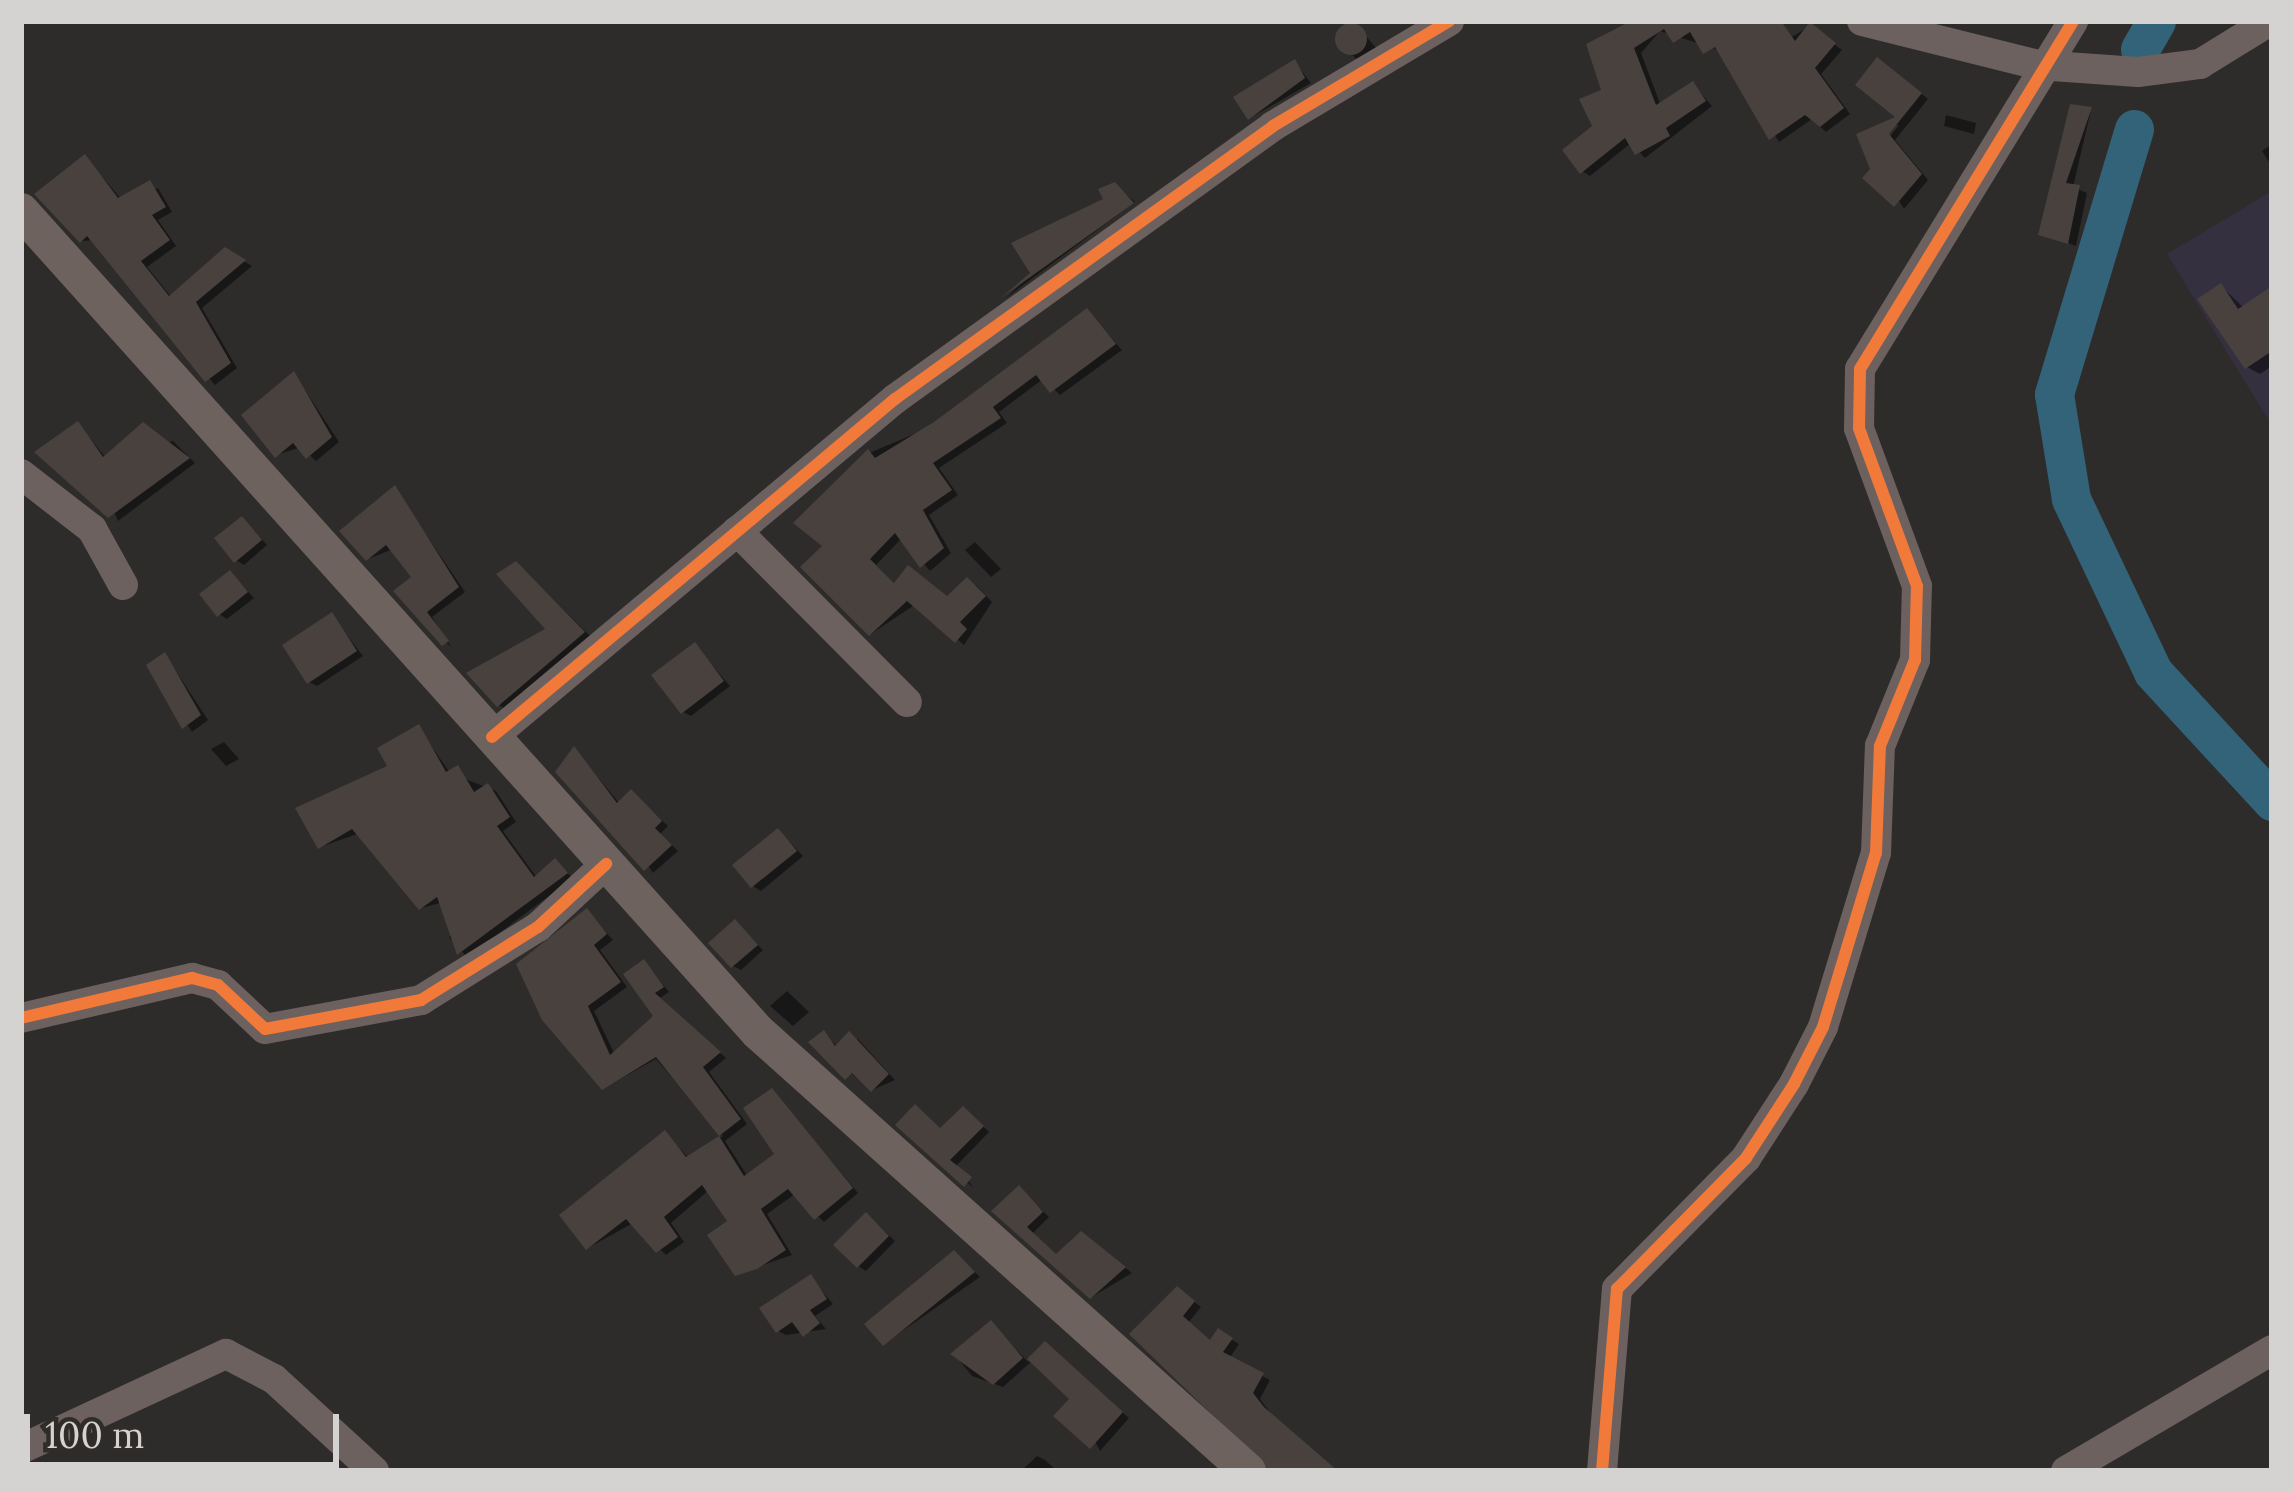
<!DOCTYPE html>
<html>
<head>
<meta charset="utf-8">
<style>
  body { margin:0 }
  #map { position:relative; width:2293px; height:1492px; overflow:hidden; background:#2e2c2b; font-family:Lora,serif }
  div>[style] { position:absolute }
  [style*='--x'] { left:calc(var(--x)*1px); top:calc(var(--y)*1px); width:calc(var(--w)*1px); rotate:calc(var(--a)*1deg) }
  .education>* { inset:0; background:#34303f }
  .shadow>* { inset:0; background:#0007 }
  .river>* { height:39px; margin:-19.5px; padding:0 19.5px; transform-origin:19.5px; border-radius:19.5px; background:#336379 }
  .building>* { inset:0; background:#49413d }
  .round { border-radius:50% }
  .minor>* { height:30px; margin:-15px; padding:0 15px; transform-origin:15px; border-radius:15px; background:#6c615e }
  .major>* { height:36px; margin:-18px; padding:0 18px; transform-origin:18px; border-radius:18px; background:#6e625e }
  .cycleway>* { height:12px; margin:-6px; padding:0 6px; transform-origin:6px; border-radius:6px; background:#f17a3a }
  span { translate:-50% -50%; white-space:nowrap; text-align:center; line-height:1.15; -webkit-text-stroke:12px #2f2c2a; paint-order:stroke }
  .frame { position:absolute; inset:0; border:24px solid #d5d3d2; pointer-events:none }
  .scale { position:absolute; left:24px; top:1414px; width:315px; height:54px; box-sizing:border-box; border:6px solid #d5d3d2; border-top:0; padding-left:15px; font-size:36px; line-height:42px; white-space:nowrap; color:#d5d3d2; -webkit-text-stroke:9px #2f2c2a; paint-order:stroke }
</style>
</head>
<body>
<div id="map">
  <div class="education">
    <div style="clip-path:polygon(2272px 191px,2272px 426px,2167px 254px)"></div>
  </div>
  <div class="shadow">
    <div style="clip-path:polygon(1353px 21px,1377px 49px,1358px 61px,1337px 39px)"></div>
    <div style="clip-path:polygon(1643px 21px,1778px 21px,1790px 38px,1810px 26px,1842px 50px,1821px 74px,1850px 114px,1826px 132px,1812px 119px,1779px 142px,1722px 51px,1660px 31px,1641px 53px,1661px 106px,1693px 84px,1712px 106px,1645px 158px,1631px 143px,1590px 176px,1582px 171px,1604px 91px)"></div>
    <div style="clip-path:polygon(1295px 63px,1311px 83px,1250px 118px)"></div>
    <div style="clip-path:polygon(evenodd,1885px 65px,1928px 99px,1895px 140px,1928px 180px,1904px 209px,1860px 136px,1901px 118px,1885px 65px,1892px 125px,1899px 125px,1882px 147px,1892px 125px)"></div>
    <div style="clip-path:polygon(2091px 110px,2073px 187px,2087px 193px,2076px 246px,2041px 233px)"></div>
    <div style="clip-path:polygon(1946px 115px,1976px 123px,1974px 134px,1944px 126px)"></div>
    <div style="clip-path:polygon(2272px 144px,2272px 167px,2262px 151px)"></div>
    <div style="clip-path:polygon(86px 158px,122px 200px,158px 188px,172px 212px,158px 220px,176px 246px,147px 267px,172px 298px,225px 250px,252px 266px,202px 308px,237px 368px,215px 385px,95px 240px,82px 241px,39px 194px)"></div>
    <div style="clip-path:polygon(1115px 185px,1135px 202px,1006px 298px,1107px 201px)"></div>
    <div style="clip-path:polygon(2221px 286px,2244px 308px,2272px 289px,2272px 366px,2260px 374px,2247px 367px)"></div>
    <div style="clip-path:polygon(1087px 311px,1122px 350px,1060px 395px,1043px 379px,999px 412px,1007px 423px,939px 468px,958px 495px,929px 515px,951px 553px,930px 571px,902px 538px,876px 565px,896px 585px,949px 599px,976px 585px,992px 602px,964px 645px,916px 604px,871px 634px,827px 546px,869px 453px,936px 425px)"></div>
    <div style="clip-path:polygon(295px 375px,339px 442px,316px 461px,301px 447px,277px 455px)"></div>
    <div style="clip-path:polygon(78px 424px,106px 458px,173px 441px,195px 463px,118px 521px)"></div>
    <div style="clip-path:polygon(395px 489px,465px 592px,432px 617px,452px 648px,397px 592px,415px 578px,393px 549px,368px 559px)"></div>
    <div style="clip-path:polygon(242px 519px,267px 545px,244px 565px,236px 560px)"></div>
    <div style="clip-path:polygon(975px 542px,1001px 569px,991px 577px,965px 550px)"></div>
    <div style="clip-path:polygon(524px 570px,591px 637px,507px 710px,499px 705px,549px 630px)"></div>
    <div style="clip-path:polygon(230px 573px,254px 598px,227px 619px,219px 614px)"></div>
    <div style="clip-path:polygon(332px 616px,363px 656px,317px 686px,309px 682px)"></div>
    <div style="clip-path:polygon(695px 645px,730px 686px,691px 716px,683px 712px)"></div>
    <div style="clip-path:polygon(166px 656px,208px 720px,192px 732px,150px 666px)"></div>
    <div style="clip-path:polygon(419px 728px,450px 773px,496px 791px,516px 822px,503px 831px,537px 878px,555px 862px,573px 878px,467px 957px,449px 937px,460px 929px,444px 902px,421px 908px,360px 833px,320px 847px)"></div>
    <div style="clip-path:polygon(224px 742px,239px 759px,226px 766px,211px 749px)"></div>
    <div style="clip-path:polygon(575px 750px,620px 804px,631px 793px,668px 826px,660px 834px,678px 851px,653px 873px)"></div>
    <div style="clip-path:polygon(779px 831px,803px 856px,761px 891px,753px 886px)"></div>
    <div style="clip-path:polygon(587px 912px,613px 940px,600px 950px,627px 987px,594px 1011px,615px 1055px,657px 1017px,644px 962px,669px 992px,660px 998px,726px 1058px,709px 1072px,747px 1124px,725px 1141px,748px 1177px,778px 1154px,772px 1092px,858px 1193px,824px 1222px,795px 1194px,767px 1214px,792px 1255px,737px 1274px,731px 1222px,709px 1190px,671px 1223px,684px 1242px,666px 1255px,633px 1223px,588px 1248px,665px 1134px,689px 1158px,723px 1136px,656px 1059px,604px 1088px,520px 964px)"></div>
    <div style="clip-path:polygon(736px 923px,763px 950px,741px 970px,733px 966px)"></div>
    <div style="clip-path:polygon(787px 991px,809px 1012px,793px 1026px,770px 1006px)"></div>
    <div style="clip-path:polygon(824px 1034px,838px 1047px,858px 1039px,895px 1080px,872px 1090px,813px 1043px)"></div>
    <div style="clip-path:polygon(971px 1114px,989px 1132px,956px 1166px,974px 1188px,900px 1125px,942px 1130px)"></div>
    <div style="clip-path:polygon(1019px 1189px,1049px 1217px,1033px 1233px,1058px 1257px,1089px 1240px,1132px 1273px,1092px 1297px,996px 1211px)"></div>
    <div style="clip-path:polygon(874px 1221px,895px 1241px,866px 1271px,858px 1266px)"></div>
    <div style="clip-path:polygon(955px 1253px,980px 1277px,885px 1343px)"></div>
    <div style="clip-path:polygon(811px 1278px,833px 1304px,815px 1316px,826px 1329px,786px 1335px,778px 1331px)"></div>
    <div style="clip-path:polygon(1185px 1295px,1201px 1307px,1189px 1322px,1212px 1343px,1219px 1332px,1239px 1344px,1229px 1359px,1270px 1380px,1260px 1399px,1272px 1415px,1337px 1471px,1280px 1471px,1133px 1334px)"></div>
    <div style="clip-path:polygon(992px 1324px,1028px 1362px,1053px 1349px,1129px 1418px,1100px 1451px,1073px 1399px,1033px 1360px,1003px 1387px,972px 1376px,955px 1355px)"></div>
    <div style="clip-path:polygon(1037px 1456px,1045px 1460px,1057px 1471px,1021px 1471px)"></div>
  </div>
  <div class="river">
    <div style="--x:2140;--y:49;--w:32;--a:-60"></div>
    <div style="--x:2134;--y:129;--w:277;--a:106.8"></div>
    <div style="--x:2054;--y:394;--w:106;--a:80.8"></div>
    <div style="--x:2071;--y:499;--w:191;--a:64.6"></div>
    <div style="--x:2153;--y:672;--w:176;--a:47.3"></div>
  </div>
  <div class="building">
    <div style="clip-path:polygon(1631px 21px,1781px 21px,1795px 41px,1810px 22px,1836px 43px,1815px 68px,1844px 108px,1820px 127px,1805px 115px,1769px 140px,1715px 47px,1703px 54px,1690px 32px,1673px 43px,1664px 29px,1634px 48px,1656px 105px,1693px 81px,1706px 101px,1666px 128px,1670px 136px,1635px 155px,1625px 138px,1580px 174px,1562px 150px,1592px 126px,1579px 99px,1601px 90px,1586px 44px)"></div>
    <div class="round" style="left:1335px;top:23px;width:32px;height:32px"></div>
    <div style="clip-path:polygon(1877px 57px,1922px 93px,1889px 134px,1922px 174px,1894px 207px,1862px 178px,1870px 169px,1856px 134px,1895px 117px,1855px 85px)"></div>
    <div style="clip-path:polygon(1295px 59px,1305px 78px,1248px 120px,1233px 97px)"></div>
    <div style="clip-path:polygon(2070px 104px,2092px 107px,2066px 183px,2080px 185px,2068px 244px,2038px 235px)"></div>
    <div style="clip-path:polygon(85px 154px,118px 198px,150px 180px,166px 207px,152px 215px,170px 240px,141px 261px,169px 296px,225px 247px,246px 260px,196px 302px,231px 363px,205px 382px,87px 236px,80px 243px,34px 194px)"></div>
    <div style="clip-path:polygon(1115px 182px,1134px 203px,1001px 298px,1030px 273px,1011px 243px,1103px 199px,1098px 189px)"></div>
    <div style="clip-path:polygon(2221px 283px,2238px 309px,2272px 286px,2272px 351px,2245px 369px,2197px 299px)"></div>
    <div style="clip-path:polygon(1087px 308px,1116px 344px,1050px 393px,1036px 375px,993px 407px,1001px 418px,933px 463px,952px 490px,923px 510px,944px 548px,920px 568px,895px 533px,870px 559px,894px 583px,908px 565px,947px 596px,967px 577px,986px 596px,960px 622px,967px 629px,955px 643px,907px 601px,869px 636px,800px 567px,822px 546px,793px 523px,868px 449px,875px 458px,934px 422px)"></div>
    <div style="clip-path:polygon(294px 371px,332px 437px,306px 459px,293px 443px,275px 458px,241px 415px)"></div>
    <div style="clip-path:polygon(78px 421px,103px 457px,143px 422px,190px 458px,108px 518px,34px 452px)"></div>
    <div style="clip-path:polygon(395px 485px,459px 587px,427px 612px,449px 641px,442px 646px,393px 591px,411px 577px,386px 545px,366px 561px,339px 531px)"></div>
    <div style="clip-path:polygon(242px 516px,262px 540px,234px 563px,214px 538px)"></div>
    <div style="clip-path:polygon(516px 561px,585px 632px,497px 707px,466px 673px,545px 629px,496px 574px)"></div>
    <div style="clip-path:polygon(230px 570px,248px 592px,217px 617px,199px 594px)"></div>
    <div style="clip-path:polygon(332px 612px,357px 651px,307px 684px,282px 645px)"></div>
    <div style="clip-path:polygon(695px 642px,724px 681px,681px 714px,651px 675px)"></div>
    <div style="clip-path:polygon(165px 652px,201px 715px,182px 729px,146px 665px)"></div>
    <div style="clip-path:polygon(419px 724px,446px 772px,458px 765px,474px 792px,488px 783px,510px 817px,497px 826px,534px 877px,555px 858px,568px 873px,457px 955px,437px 897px,419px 910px,352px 829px,318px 849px,295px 808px,387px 766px,377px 748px)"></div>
    <div style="clip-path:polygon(574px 746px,617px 803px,631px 789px,662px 821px,655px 828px,672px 845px,644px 871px,555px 772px)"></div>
    <div style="clip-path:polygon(778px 828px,797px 851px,751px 888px,732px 865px)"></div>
    <div style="clip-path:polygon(587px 908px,607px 934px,594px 945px,621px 982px,588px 1006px,610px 1055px,653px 1016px,623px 974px,644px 959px,664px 987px,655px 993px,721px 1052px,703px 1067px,741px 1119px,719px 1136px,656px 1057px,602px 1090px,542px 1020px,516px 964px)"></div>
    <div style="clip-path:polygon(735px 919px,758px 945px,731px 968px,708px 943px)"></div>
    <div style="clip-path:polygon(824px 1030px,835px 1046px,849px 1031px,889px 1074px,871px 1092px,852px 1073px,845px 1080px,808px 1042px)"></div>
    <div style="clip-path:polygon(772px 1088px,853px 1188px,814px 1220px,788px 1189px,761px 1209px,786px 1250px,757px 1269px,735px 1276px,707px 1235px,727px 1221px,702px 1185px,664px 1217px,678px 1237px,656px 1253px,626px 1219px,586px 1250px,559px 1215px,665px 1130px,686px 1157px,719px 1136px,744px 1176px,774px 1154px,743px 1108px)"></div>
    <div style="clip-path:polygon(915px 1104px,940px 1128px,963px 1106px,984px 1126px,950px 1160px,972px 1177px,964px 1187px,895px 1125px)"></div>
    <div style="clip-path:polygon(1019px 1185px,1043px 1212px,1027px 1227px,1056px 1254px,1081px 1231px,1126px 1267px,1090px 1299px,991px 1211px)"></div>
    <div style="clip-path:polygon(866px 1212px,889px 1236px,857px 1268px,833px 1245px)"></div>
    <div style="clip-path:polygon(954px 1250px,975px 1272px,883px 1346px,864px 1324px)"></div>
    <div style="clip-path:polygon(811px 1274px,827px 1299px,810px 1310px,820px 1323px,803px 1337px,792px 1322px,776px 1333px,759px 1308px)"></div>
    <div style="clip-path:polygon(1177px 1286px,1195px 1301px,1183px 1316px,1210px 1340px,1218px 1328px,1233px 1338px,1223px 1352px,1264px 1373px,1253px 1393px,1264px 1407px,1338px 1471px,1270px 1471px,1129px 1334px)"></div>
    <div style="clip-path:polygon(991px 1320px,1023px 1358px,993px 1385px,950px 1354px)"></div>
    <div style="clip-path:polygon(1045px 1341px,1123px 1412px,1090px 1449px,1053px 1416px,1069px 1399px,1027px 1359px)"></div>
  </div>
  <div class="minor">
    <div style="--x:1862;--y:21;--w:181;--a:14"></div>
    <div style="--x:2038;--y:65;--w:100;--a:4"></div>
    <div style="--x:2138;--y:72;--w:63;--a:-7.4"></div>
    <div style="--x:2200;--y:64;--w:82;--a:-31.6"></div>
    <div style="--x:21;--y:474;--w:90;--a:37.8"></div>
    <div style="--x:92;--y:529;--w:64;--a:61"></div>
    <div style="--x:737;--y:531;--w:241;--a:45.2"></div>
    <div style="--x:492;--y:737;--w:526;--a:-39.99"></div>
    <div style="--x:895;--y:399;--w:466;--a:-35.8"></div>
    <div style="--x:1273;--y:126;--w:205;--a:-30.8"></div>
    <div style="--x:21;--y:1018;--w:176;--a:-13.2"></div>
    <div style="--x:192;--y:978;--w:27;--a:15"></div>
    <div style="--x:218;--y:985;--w:64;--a:43.1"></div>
    <div style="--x:265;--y:1029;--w:159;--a:-10.5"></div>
    <div style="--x:421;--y:1000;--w:138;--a:-32"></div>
    <div style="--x:538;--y:927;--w:93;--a:-42.8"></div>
    <div style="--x:21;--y:1449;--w:226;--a:-24.9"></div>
    <div style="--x:226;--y:1354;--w:54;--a:27.5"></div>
    <div style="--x:274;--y:1379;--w:136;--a:42.6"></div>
    <div style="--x:1602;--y:1471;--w:183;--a:-85.3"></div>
    <div style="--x:1617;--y:1289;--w:184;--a:-45.4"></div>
    <div style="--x:1746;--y:1158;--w:88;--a:-57"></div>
    <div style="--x:1794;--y:1084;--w:64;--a:-63"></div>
    <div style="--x:1823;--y:1027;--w:182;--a:-73.1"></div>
    <div style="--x:1876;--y:853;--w:107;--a:-87.9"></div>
    <div style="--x:1880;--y:746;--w:93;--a:-67.9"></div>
    <div style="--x:1915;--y:660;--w:74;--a:-88.5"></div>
    <div style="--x:1917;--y:586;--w:168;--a:-110.2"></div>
    <div style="--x:1859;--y:428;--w:59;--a:-89"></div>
    <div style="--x:1860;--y:369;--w:408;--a:-58.5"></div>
    <div style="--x:2066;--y:1471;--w:239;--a:-30.4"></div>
  </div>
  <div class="major">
    <div style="--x:21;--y:211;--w:1103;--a:48.09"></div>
    <div style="--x:758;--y:1032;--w:658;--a:41.86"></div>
  </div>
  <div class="cycleway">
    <div style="--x:492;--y:737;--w:526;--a:-39.99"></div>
    <div style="--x:895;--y:399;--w:466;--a:-35.8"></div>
    <div style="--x:1273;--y:126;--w:205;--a:-30.8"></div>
    <div style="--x:21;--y:1018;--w:176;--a:-13.2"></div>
    <div style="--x:192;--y:978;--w:27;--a:15"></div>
    <div style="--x:218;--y:985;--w:64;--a:43.1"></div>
    <div style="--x:265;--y:1029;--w:159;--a:-10.5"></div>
    <div style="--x:421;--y:1000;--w:138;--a:-32"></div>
    <div style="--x:538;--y:927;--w:93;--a:-42.8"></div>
    <div style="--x:1602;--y:1471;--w:183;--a:-85.3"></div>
    <div style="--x:1617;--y:1289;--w:184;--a:-45.4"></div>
    <div style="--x:1746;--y:1158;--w:88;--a:-57"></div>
    <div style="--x:1794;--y:1084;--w:64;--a:-63"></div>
    <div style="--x:1823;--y:1027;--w:182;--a:-73.1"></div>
    <div style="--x:1876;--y:853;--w:107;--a:-87.9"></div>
    <div style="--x:1880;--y:746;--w:93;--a:-67.9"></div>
    <div style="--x:1915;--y:660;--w:74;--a:-88.5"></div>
    <div style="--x:1917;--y:586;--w:168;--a:-110.2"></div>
    <div style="--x:1859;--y:428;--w:59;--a:-89"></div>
    <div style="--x:1860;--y:369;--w:408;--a:-58.5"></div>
  </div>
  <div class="frame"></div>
  <div class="scale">100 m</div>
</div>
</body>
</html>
